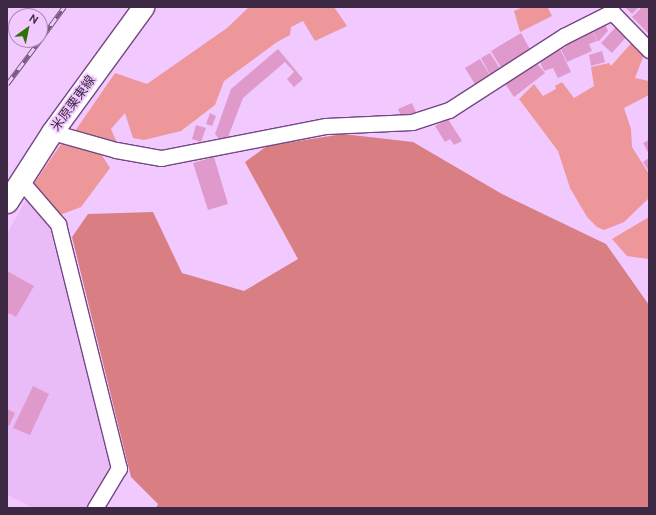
<!DOCTYPE html>
<html>
<head>
<meta charset="utf-8">
<style>
  body { margin:0 }
  #map { position:relative; width:656px; height:515px; overflow:hidden; background:#f1c9ff; font-family:Ubuntu,"Noto Sans JP",sans-serif }
  div>[style] { position:absolute }
  [style*='--x'] { left:calc(var(--x)*1px); top:calc(var(--y)*1px); width:calc(var(--w)*1px); rotate:calc(var(--a)*1deg) }
  .built>* { inset:0; background:#e9bcf8 }
  .green>* { inset:0; background:#ed979a }
  .forest>* { inset:0; background:#d97f83 }
  .building>* { inset:0; background:#df99cb }
  .roads { filter:drop-shadow(1px 0 #744783) drop-shadow(-1px 0 #744783) drop-shadow(0 1px #744783) drop-shadow(0 -1px #744783) }
  .street>* { height:15px; margin:-7.5px; padding:0 7.5px; transform-origin:7.5px; border-radius:7.5px; background:#fff }
  .secondary>* { height:21px; margin:-10.5px; padding:0 10.5px; transform-origin:10.5px; border-radius:10.5px; background:#fff }
  .rail>* { height:4.5px; margin-top:-2.25px; transform-origin:0; background:repeating-linear-gradient(90deg,#f1c9ff 0 9px,#755b7e 0 18px); box-sizing:border-box; border-block:1px solid #755b7e }
  span { translate:-50% -50%; white-space:nowrap; text-align:center; line-height:1.15; -webkit-text-stroke:3.5px #f1c9ff; paint-order:stroke }
  .street-label { font-size:13px; color:#3d2943 }
  .frame { position:absolute; inset:0; border:8px solid #3d2943; pointer-events:none }
  .north { position:absolute; left:8px; top:8px; width:40px; height:40px; box-sizing:border-box; background:#f1c9ff; border:1px solid #a989b4; border-radius:50%; rotate:33deg; font-size:11px; font-weight:700; line-height:16px; text-align:center; color:#3d2943 }
  .north::after { content:''; display:block; margin:auto; width:14px; height:18px; background:#307008; clip-path:polygon(50% 0,100% 100%,50% 72%,0 100%) }
</style>
</head>
<body>
<div id="map">
  <div class="built">
    <div style="clip-path:polygon(27px 198px,49px 225px,113px 469px,89px 508px,33px 508px,7px 495px,7px 234px)"></div>
  </div>
  <div class="green">
    <div style="clip-path:polygon(249px 7px,334px 7px,347px 26px,315px 41px,303px 21px,291px 27px,290px 35px,277px 42px,224px 81px,215px 105px,181px 131px,144px 140px,133px 138px,125px 113px,111px 129px,118px 145px,73px 134px,115px 73px,147px 84px,227px 28px)"></div>
    <div style="clip-path:polygon(523px 7px,548px 8px,552px 16px,520px 32px,514px 11px)"></div>
    <div style="clip-path:polygon(634px 40px,645px 52px,635px 78px,649px 81px,649px 95px,624px 108px,631px 129px,632px 147px,649px 174px,649px 198px,624px 222px,604px 230px,597px 227px,587px 217px,570px 188px,558px 151px,519px 99px,534px 84px,543px 96px,556px 89px,555px 86px,562px 82px,574px 98px,594px 86px,591px 67px,609px 63px,611px 66px)"></div>
    <div style="clip-path:polygon(61px 144px,101px 154px,110px 168px,81px 207px,57px 216px,31px 188px)"></div>
    <div style="clip-path:polygon(649px 217px,649px 259px,627px 256px,612px 239px)"></div>
  </div>
  <div class="forest">
    <div style="clip-path:polygon(343px 134px,413px 142px,502px 194px,606px 244px,649px 305px,649px 508px,156px 508px,158px 504px,131px 477px,72px 237px,88px 214px,153px 212px,182px 273px,244px 291px,298px 259px,245px 162px,267px 146px)"></div>
  </div>
  <div class="building">
    <div style="clip-path:polygon(625px 7px,639px 7px,632px 14px)"></div>
    <div style="clip-path:polygon(642px 7px,649px 7px,649px 34px,632px 17px)"></div>
    <div style="clip-path:polygon(605px 24px,608px 31px,598px 42px,592px 30px)"></div>
    <div style="clip-path:polygon(616px 27px,627px 36px,612px 53px,601px 43px)"></div>
    <div style="clip-path:polygon(591px 29px,597px 41px,589px 44px,592px 51px,567px 62px,561px 49px,566px 47px,564px 41px)"></div>
    <div style="clip-path:polygon(521px 33px,532px 53px,503px 71px,491px 51px)"></div>
    <div style="clip-path:polygon(278px 49px,303px 79px,294px 87px,287px 79px,294px 72px,285px 62px,243px 98px,228px 137px,219px 139px,215px 134px,231px 89px)"></div>
    <div style="clip-path:polygon(560px 49px,571px 72px,558px 78px,553px 68px,544px 71px,539px 60px)"></div>
    <div style="clip-path:polygon(602px 51px,605px 62px,591px 66px,589px 55px)"></div>
    <div style="clip-path:polygon(490px 53px,502px 72px,492px 78px,481px 58px)"></div>
    <div style="clip-path:polygon(480px 59px,491px 77px,476px 86px,465px 68px)"></div>
    <div style="clip-path:polygon(535px 61px,545px 73px,514px 97px,504px 82px)"></div>
    <div style="clip-path:polygon(412px 103px,416px 112px,402px 118px,398px 109px)"></div>
    <div style="clip-path:polygon(210px 113px,216px 116px,212px 126px,206px 124px)"></div>
    <div style="clip-path:polygon(448px 119px,462px 141px,454px 145px,450px 139px,445px 142px,435px 126px)"></div>
    <div style="clip-path:polygon(196px 125px,206px 128px,201px 142px,192px 139px)"></div>
    <div style="clip-path:polygon(649px 140px,649px 154px,643px 143px)"></div>
    <div style="clip-path:polygon(214px 157px,228px 204px,208px 210px,193px 163px)"></div>
    <div style="clip-path:polygon(649px 158px,649px 172px,643px 162px)"></div>
    <div style="clip-path:polygon(7px 271px,34px 286px,16px 317px,9px 313px,7px 317px)"></div>
    <div style="clip-path:polygon(33px 386px,49px 394px,30px 435px,13px 428px)"></div>
    <div style="clip-path:polygon(7px 409px,15px 413px,9px 426px,7px 425px)"></div>
  </div>
  <div class="roads">
    <div class="street">
      <div style="--x:612;--y:12;--w:53;--a:45.8"></div>
      <div style="--x:52;--y:132;--w:66;--a:15.7"></div>
      <div style="--x:116;--y:150;--w:46;--a:10.1"></div>
      <div style="--x:161;--y:158;--w:168;--a:-11"></div>
      <div style="--x:326;--y:126;--w:86;--a:-2.7"></div>
      <div style="--x:412;--y:122;--w:39;--a:-18"></div>
      <div style="--x:449;--y:110;--w:137;--a:-32.8"></div>
      <div style="--x:564;--y:36;--w:54;--a:-26.6"></div>
      <div style="--x:21;--y:181;--w:57;--a:49.3"></div>
      <div style="--x:58;--y:224;--w:252;--a:76"></div>
      <div style="--x:119;--y:468;--w:47;--a:121"></div>
    </div>
    <div class="secondary">
      <div style="--x:7;--y:202;--w:83;--a:-57.3"></div>
      <div style="--x:52;--y:132;--w:155;--a:-53.9"></div>
    </div>
  </div>
  <div class="rail">
    <div style="--x:40;--y:40;--w:41;--a:-54"></div>
    <div style="--x:7;--y:84;--w:55;--a:-53.1"></div>
  </div>
  <div class="street-label">
    <span style="left:73px;top:103px;rotate:-54deg">米原栗東線</span>
  </div>
  <div class="frame"></div>
  <div class="north">N</div>
</div>
</body>
</html>
